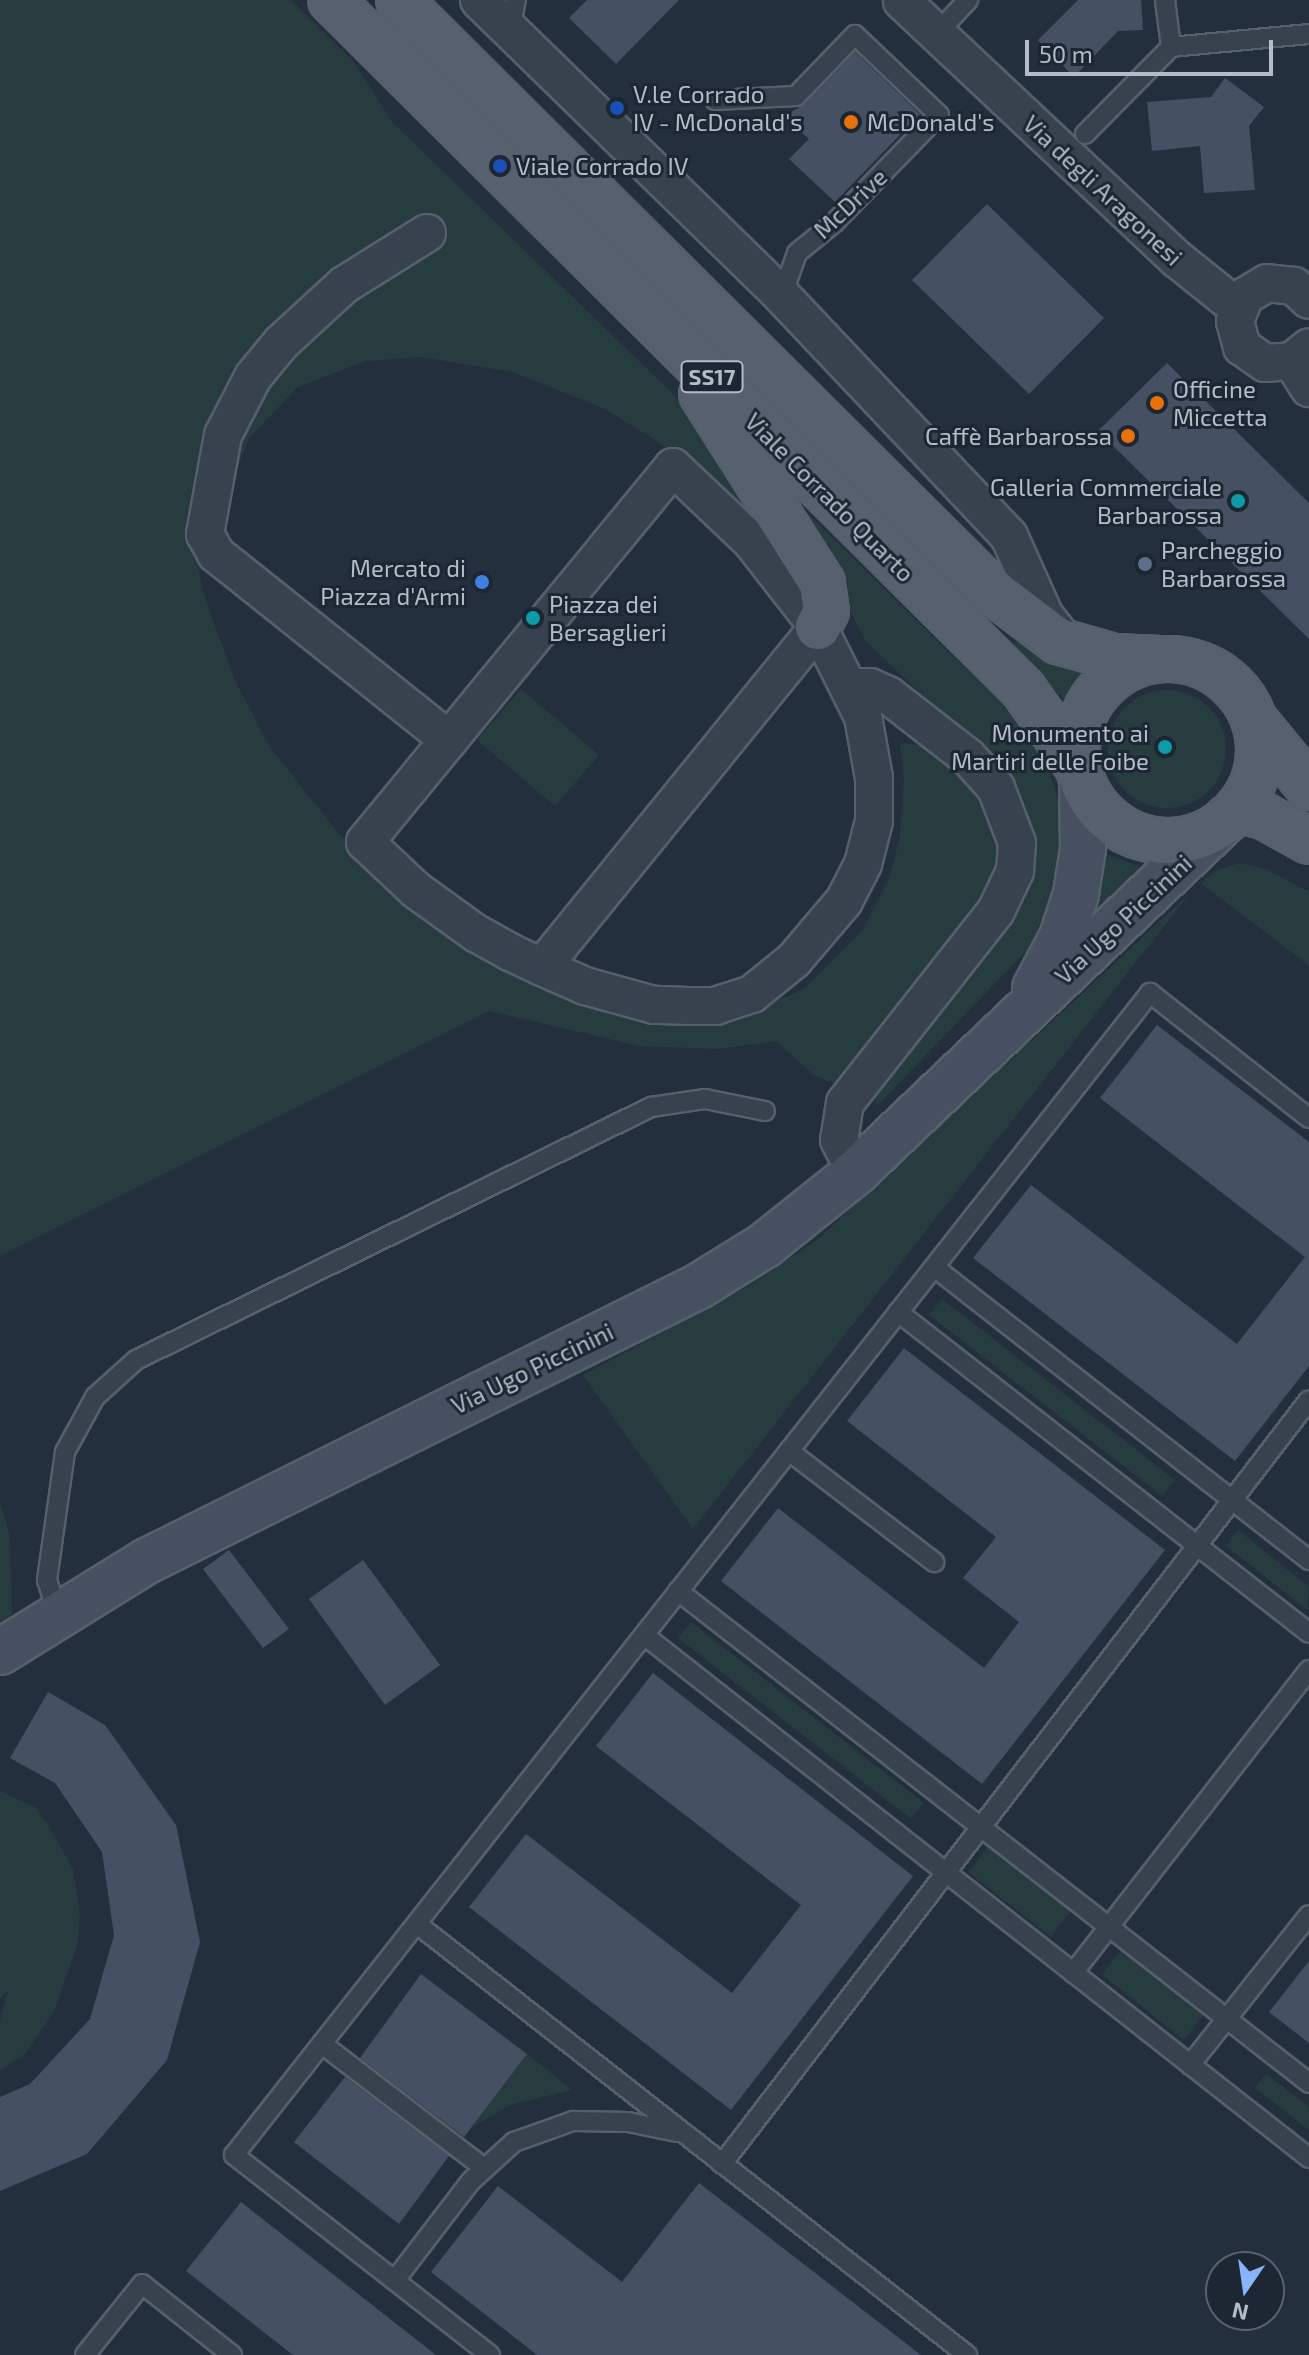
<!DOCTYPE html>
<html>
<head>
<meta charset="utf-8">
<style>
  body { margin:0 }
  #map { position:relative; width:1309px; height:2355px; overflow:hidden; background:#242f3e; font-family:"Exo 2",sans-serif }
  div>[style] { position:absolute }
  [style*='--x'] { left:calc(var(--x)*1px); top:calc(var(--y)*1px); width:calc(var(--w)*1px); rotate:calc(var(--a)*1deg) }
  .green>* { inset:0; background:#263c3f }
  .round { border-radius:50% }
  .building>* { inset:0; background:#455162 }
  .roads { filter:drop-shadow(2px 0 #565f6c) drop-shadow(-2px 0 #565f6c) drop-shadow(0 2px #565f6c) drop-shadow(0 -2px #565f6c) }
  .lane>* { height:18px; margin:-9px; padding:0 9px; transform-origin:9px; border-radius:9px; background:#38414e }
  .street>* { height:36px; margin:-18px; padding:0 18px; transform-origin:18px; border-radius:18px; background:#38414e }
  .secondary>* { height:44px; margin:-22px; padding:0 22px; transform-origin:22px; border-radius:22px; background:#465061 }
  .primary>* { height:44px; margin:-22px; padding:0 22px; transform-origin:22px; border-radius:22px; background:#56606e }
  .primary>.ring { margin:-22px; padding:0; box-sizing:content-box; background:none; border:44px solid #56606e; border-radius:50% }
  .dots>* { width:22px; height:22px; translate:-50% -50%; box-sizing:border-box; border:4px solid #1d2633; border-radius:50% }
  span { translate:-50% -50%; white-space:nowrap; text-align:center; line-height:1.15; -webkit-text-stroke:6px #1d2633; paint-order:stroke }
  .shield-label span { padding:2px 6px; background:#1d2633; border:2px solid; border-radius:6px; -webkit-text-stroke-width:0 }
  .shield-label { font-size:22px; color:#b4bcc9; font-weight:700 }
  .poi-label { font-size:24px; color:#b4bcc9 }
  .left { translate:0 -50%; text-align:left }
  .right { translate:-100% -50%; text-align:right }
  .street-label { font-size:24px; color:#b4bcc9 }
  .north { position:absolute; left:1205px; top:2251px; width:80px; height:80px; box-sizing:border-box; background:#1d2633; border:2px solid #59626f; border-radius:50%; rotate:193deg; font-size:22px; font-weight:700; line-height:32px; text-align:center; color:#b4bcc9 }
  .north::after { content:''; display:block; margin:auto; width:28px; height:36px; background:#8ab4f8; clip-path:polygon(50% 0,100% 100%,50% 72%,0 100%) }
  .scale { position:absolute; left:1025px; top:40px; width:248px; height:36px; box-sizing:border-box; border:4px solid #b4bcc9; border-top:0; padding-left:10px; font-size:24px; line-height:28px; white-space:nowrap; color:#b4bcc9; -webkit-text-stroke:6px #1d2633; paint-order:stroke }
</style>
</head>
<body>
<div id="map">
  <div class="green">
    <div style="clip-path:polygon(0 0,291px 0,353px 61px,393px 123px,674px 395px,759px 525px,657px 441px,603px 408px,513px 372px,420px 357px,366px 361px,298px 387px,249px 438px,219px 519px,223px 487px,282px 323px,195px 547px,203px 592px,235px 681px,270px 747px,339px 834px,380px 874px,470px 942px,751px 1011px,803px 990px,862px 931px,890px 876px,900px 836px,904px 779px,900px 743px,931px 746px,984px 796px,1001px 845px,996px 873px,988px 892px,838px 1084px,815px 1076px,776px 1041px,718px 1049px,639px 1046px,489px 1011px,0 1256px)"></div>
    <div style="clip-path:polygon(787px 493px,1019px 721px,1050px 774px,1060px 805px,1063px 839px,1054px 897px,1028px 949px,878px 1105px,872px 1094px,1032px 852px,1030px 825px,1004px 774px,866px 641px)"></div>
    <div style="clip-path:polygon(1017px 641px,1046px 662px,1081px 672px,1064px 699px,1010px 648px)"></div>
    <div style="clip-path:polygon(521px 689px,599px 755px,555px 806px,477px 740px)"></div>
    <div class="round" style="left:1108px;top:690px;width:118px;height:118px"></div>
    <div style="clip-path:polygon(1097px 850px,1152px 872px,1088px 925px)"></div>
    <div style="clip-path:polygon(1239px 863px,1266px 869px,1309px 892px,1309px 966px,1201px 883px,1215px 871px)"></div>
    <div style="clip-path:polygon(1190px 893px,693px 1529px,583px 1375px,745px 1288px,817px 1240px)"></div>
    <div style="clip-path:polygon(942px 1299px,1175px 1480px,1162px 1496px,929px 1315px)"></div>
    <div style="clip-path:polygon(0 1502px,10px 1536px,12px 1614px,0 1623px)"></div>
    <div style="clip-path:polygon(1238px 1530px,1309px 1587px,1307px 1610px,1226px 1546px)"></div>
    <div style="clip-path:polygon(691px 1622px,924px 1803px,911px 1819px,678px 1638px)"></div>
    <div style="clip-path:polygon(0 1791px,36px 1808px,47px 1823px,73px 1869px,80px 1911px,78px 1943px,54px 2011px,26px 2053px,0 2071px,0 2020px,9px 1989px,0 2000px)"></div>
    <div style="clip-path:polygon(991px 1843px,1073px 1908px,1051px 1937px,968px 1872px)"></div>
    <div style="clip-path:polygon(1124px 1946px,1207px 2010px,1184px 2040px,1102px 1975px)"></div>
    <div style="clip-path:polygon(527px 2054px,572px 2090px,510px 2105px,471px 2128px)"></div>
    <div style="clip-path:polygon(1266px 2074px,1309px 2107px,1309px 2130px,1255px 2088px)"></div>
  </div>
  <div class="building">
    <div style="clip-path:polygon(587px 0,679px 0,616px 64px,569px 18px)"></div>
    <div style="clip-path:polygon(1078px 0,1141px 0,1143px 30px,1118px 31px,1074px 77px,1038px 40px)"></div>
    <div style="clip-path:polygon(855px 52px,920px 114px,835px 202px,789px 159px,809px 139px,784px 116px,805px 104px)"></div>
    <div style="clip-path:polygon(1225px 78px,1264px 107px,1249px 126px,1255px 190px,1204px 193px,1200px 146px,1152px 151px,1147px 102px,1211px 97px)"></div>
    <div style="clip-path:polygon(987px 204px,1104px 318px,1029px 394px,912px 280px)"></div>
    <div style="clip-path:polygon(1167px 363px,1309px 503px,1309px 639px,1098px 431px)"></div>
    <div style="clip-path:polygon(1157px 1025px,1309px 1142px,1309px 1366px,1235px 1461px,973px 1258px,1031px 1185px,1237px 1344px,1305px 1257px,1100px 1098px)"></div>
    <div style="clip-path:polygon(904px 1348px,1165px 1550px,982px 1784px,721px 1581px,778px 1508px,984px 1668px,1019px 1622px,963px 1578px,996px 1537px,847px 1421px)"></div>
    <div style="clip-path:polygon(229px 1550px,289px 1629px,263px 1648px,203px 1569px)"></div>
    <div style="clip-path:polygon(363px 1560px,440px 1665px,385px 1705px,309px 1599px)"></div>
    <div style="clip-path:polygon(653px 1673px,913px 1876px,731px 2110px,469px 1907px,526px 1834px,732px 1993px,801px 1905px,596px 1746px)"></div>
    <div style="clip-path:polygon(48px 1692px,105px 1725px,176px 1825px,200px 1942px,167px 2060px,87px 2154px,0 2191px,0 2097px,30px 2084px,90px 2019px,114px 1935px,102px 1852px,55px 1783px,10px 1758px)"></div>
    <div style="clip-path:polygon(1309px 1961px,1309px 2043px,1269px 2012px)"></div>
    <div style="clip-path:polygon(421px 1974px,527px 2054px,464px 2137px,360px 2058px)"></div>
    <div style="clip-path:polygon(345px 2077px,449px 2156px,399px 2224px,294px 2142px)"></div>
    <div style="clip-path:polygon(699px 2183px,921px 2355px,537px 2355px,431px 2272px,498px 2186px,622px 2282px)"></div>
    <div style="clip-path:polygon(241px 2202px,436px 2355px,293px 2355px,186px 2271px)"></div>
  </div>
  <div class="roads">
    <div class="lane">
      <div style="--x:1165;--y:0;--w:47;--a:82.7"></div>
      <div style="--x:510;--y:30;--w:31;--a:-79"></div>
      <div style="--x:936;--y:34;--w:47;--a:-46.7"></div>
      <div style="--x:715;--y:100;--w:81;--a:-2.8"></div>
      <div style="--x:796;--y:96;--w:85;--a:-46"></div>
      <div style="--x:855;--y:35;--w:116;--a:43.6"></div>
      <div style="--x:939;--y:115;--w:149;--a:134.2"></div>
      <div style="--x:835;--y:222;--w:49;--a:140.8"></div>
      <div style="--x:797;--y:253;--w:46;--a:109.2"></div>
      <div style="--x:1085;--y:134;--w:122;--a:-45.3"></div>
      <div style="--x:1171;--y:47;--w:139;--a:-5.4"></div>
      <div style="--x:934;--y:1267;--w:476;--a:38"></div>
      <div style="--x:898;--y:1312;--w:521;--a:37.99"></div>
      <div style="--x:789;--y:1451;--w:183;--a:37.4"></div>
      <div style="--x:678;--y:1591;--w:800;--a:37.94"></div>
      <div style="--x:58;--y:1614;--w:36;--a:-108"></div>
      <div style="--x:47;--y:1580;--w:129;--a:-82"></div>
      <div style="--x:65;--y:1452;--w:63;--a:-61.4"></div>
      <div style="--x:95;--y:1397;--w:55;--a:-42.1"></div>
      <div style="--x:136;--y:1360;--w:574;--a:-26.16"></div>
      <div style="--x:651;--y:1107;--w:55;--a:-8.4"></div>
      <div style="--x:705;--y:1099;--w:61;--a:11.3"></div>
      <div style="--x:644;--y:1635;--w:846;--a:38.18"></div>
      <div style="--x:417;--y:1924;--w:699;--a:38.08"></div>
      <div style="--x:1073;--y:1973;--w:384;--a:-52.1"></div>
      <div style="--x:322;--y:2044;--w:203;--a:37.4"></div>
      <div style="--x:1190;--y:2065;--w:191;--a:-51.6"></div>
      <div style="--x:722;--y:2164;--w:963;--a:-52.46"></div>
      <div style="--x:395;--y:2280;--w:125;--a:-52.5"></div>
      <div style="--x:471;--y:2181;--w:58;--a:-42.2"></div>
      <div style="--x:514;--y:2142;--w:63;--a:-19.6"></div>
      <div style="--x:573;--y:2121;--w:55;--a:1"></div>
      <div style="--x:628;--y:2122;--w:50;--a:11.5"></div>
      <div style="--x:85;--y:2355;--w:91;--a:-51.2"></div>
      <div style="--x:142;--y:2284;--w:115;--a:38.3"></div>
      <div style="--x:490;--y:2355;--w:325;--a:-142"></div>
      <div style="--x:234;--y:2155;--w:1480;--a:-51.75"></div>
      <div style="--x:1150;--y:993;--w:202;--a:38.2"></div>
    </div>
    <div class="street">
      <div style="--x:479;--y:0;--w:424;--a:44.3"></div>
      <div style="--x:782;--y:296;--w:330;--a:46.6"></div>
      <div style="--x:1009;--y:536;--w:88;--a:65.8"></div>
      <div style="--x:1045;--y:616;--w:24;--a:52"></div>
      <div style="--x:902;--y:1;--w:377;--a:43.2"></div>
      <div style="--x:1177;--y:259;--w:78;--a:38.8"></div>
      <div style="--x:427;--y:233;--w:98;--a:147.9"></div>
      <div style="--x:344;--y:285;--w:86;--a:137.4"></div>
      <div style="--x:281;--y:343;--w:44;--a:129.5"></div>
      <div style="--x:253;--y:377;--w:65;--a:117.3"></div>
      <div style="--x:223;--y:435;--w:101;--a:100.3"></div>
      <div style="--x:205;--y:534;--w:23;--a:61"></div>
      <div style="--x:216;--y:554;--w:298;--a:38.6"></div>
      <div style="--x:1309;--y:300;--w:21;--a:-137"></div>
      <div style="--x:1294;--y:286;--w:27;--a:-174"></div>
      <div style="--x:1267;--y:283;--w:26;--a:149"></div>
      <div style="--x:1245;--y:296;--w:27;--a:112"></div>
      <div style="--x:1235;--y:321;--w:27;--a:75"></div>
      <div style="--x:1242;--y:347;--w:28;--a:35"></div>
      <div style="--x:1265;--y:363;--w:27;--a:-4"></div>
      <div style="--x:1292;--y:361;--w:22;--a:-39"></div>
      <div style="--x:1292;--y:361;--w:32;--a:58"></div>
      <div style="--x:851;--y:687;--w:19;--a:0"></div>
      <div style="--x:870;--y:687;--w:20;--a:24"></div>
      <div style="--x:888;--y:695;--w:101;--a:37.8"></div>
      <div style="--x:968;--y:757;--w:42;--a:47.9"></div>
      <div style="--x:996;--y:788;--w:59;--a:69.1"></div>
      <div style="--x:1017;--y:843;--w:28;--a:94"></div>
      <div style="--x:1015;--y:871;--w:44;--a:115.4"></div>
      <div style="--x:996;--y:911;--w:244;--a:128.2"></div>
      <div style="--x:845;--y:1103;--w:37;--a:99"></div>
      <div style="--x:839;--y:1140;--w:36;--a:62"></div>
      <div style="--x:542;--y:967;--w:438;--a:-50.9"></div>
      <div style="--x:818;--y:627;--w:101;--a:63.4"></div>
      <div style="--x:863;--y:717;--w:62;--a:79.8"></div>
      <div style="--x:874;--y:778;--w:43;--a:90"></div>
      <div style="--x:874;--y:821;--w:44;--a:104.3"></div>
      <div style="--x:863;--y:864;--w:42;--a:117.2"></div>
      <div style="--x:844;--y:901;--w:77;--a:130.3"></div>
      <div style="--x:794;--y:960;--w:54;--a:141"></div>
      <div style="--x:752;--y:994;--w:38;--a:162"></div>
      <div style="--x:716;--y:1006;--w:27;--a:180"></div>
      <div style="--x:689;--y:1006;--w:35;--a:-178"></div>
      <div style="--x:654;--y:1005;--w:72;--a:-164.6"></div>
      <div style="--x:585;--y:986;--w:47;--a:-156.2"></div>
      <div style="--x:542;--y:967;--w:35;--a:-155"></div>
      <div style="--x:510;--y:952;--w:38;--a:-151"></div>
      <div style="--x:477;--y:934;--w:75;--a:-144.2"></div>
      <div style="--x:416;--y:890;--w:70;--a:-136.7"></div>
      <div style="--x:365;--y:842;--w:485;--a:-50.6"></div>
      <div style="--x:673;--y:467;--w:108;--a:43.5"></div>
      <div style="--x:751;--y:541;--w:109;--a:52.1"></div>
    </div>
    <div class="secondary">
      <div style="--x:1035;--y:988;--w:58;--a:-62.1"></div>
      <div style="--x:1062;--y:937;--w:45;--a:-72"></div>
      <div style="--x:1076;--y:894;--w:47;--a:-81.3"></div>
      <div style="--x:1083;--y:848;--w:68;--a:-90.8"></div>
      <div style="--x:0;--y:1652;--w:173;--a:-31.8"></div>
      <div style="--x:147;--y:1561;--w:617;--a:-26.48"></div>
      <div style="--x:699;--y:1286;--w:78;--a:-31.8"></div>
      <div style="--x:765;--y:1245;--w:117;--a:-38.7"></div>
      <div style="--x:856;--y:1172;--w:514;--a:-43.58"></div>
    </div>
    <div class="primary">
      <div style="--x:331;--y:0;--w:977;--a:44.88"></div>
      <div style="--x:1023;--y:689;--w:97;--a:54.7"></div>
      <div style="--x:399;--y:0;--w:842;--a:44.86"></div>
      <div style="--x:996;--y:594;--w:78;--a:37.2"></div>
      <div style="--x:1058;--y:641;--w:58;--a:15.9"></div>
      <div style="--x:1114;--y:657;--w:46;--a:2.5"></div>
      <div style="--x:702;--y:394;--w:224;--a:57.6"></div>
      <div style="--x:822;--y:583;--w:28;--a:82"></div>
      <div style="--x:826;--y:611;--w:18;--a:117"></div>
      <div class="ring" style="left:1077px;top:659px;width:138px;height:138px"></div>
      <div style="--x:1254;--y:720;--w:87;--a:50.6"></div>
      <div style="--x:1237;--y:809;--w:28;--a:15"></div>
      <div style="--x:1264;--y:816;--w:51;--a:29.1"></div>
    </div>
  </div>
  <div class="dots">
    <div style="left:617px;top:108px;background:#1a4fb4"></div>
    <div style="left:851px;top:122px;background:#e8710a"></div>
    <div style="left:500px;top:166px;background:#1a4fb4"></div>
    <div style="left:1157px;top:403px;background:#e8710a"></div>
    <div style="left:1128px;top:436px;background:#e8710a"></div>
    <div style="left:1238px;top:501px;background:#0f9aa8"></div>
    <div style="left:1145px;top:564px;background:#5c6f8a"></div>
    <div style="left:482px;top:582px;background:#3f7fe0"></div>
    <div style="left:533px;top:618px;background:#0f9aa8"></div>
    <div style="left:1165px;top:747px;background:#0f9aa8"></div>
  </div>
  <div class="shield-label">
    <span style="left:712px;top:377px">SS17</span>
  </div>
  <div class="poi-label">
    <span class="left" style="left:633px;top:108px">V.le Corrado<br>IV - McDonald's</span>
    <span class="left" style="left:867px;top:122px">McDonald's</span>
    <span class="left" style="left:516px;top:166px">Viale Corrado IV</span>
    <span class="left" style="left:1173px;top:403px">Officine<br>Miccetta</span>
    <span class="right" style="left:1112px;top:436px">Caffè Barbarossa</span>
    <span class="right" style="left:1222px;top:501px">Galleria Commerciale<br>Barbarossa</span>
    <span class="left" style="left:1161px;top:564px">Parcheggio<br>Barbarossa</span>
    <span class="right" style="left:466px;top:582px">Mercato di<br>Piazza d'Armi</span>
    <span class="left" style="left:549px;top:618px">Piazza dei<br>Bersaglieri</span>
    <span class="right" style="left:1149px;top:747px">Monumento ai<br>Martiri delle Foibe</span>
  </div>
  <div class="street-label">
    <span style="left:1103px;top:190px;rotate:43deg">Via degli Aragonesi</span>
    <span style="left:850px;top:203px;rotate:-43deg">McDrive</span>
    <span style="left:830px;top:497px;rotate:45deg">Viale Corrado Quarto</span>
    <span style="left:1123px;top:919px;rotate:-43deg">Via Ugo Piccinini</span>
    <span style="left:532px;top:1368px;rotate:-26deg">Via Ugo Piccinini</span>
  </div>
  <div class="north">N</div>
  <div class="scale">50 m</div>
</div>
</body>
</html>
